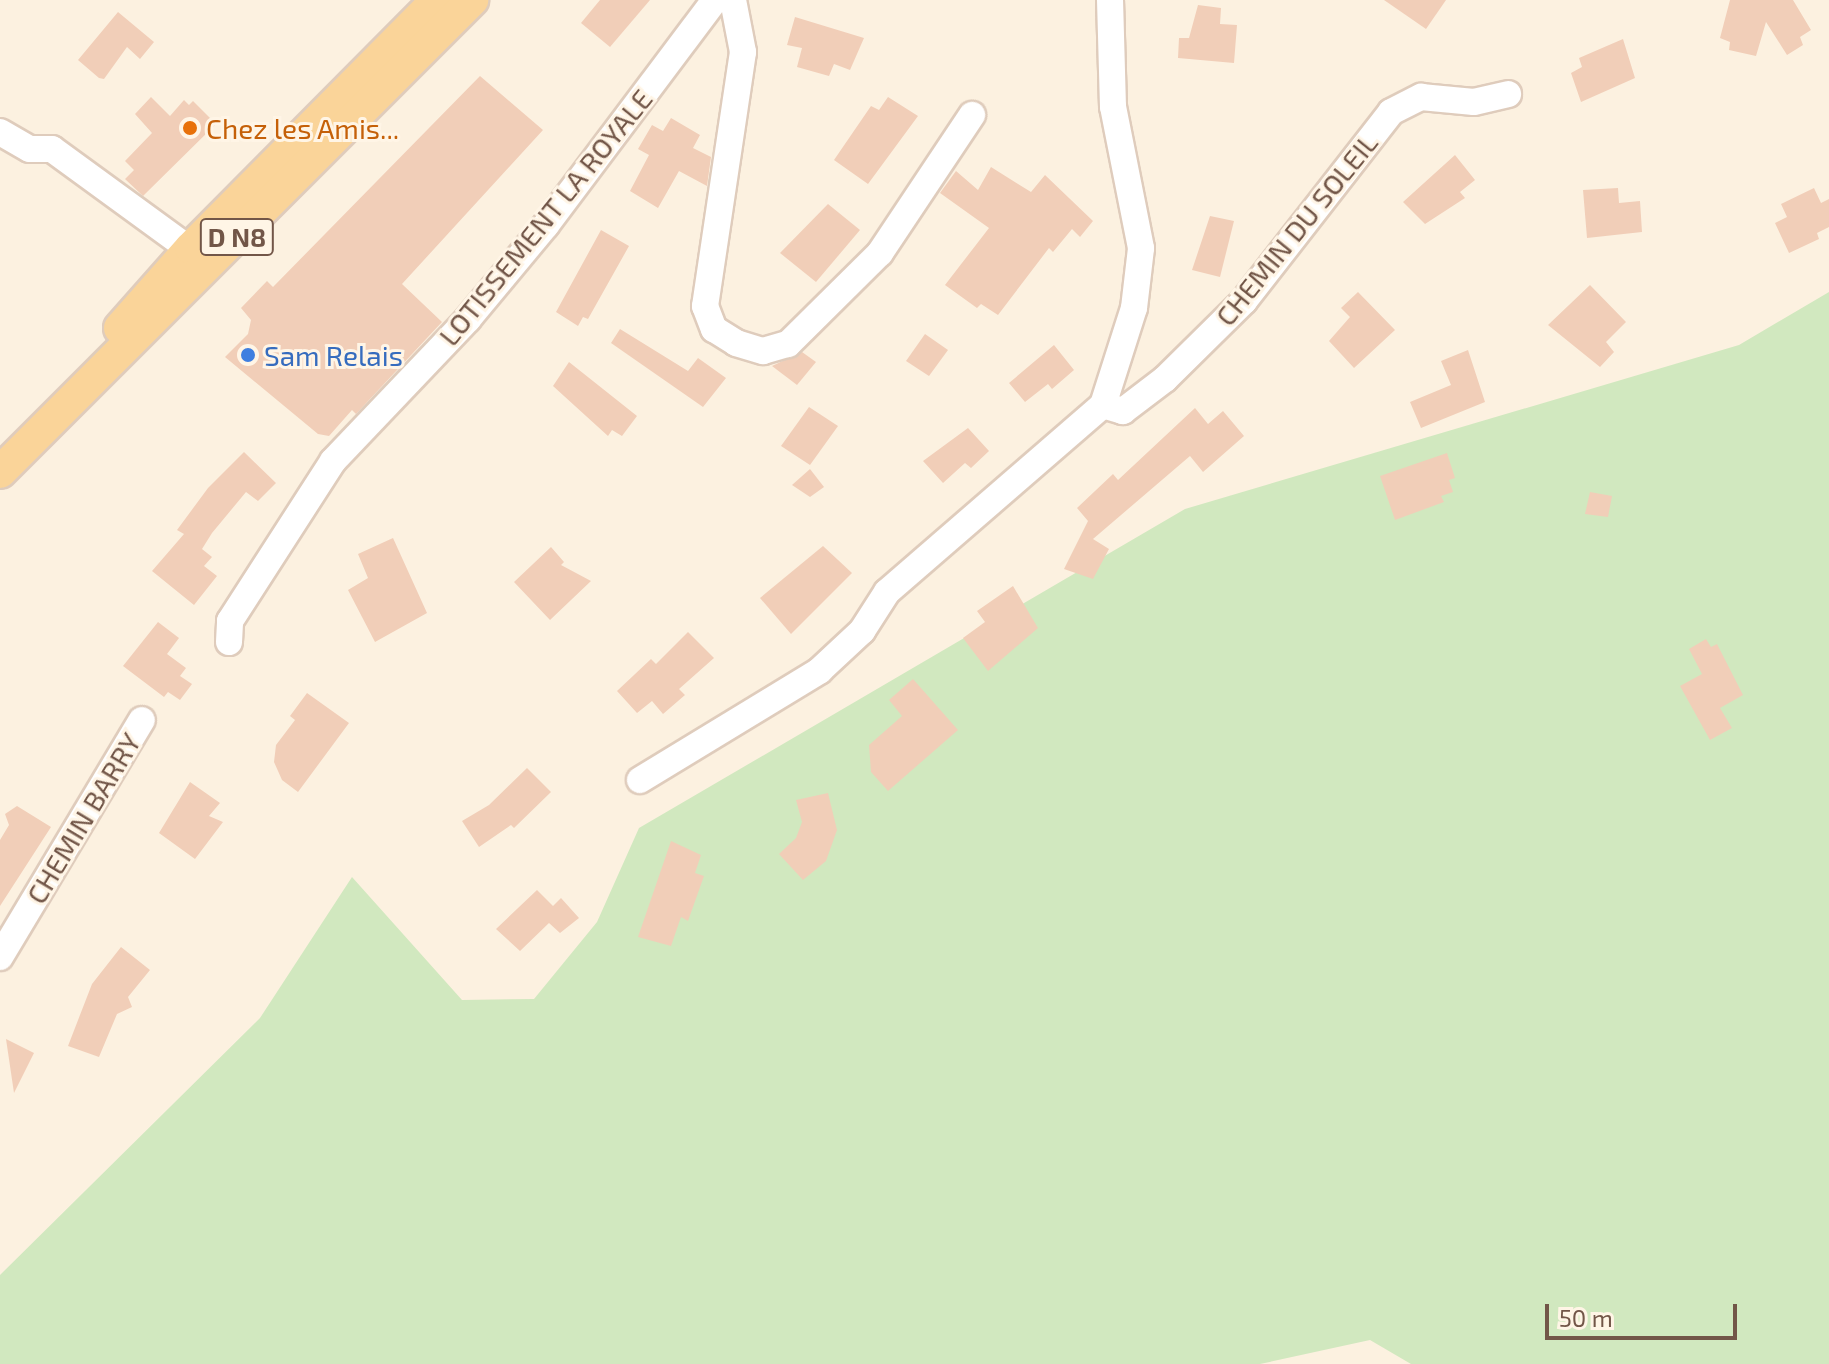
<!DOCTYPE html>
<html>
<head>
<meta charset="utf-8">
<style>
  body { margin:0 }
  #map { position:relative; width:1829px; height:1364px; overflow:hidden; background:#fcf1e0; font-family:"Exo 2",sans-serif }
  div>[style] { position:absolute }
  [style*='--x'] { left:calc(var(--x)*1px); top:calc(var(--y)*1px); width:calc(var(--w)*1px); rotate:calc(var(--a)*1deg) }
  .green>* { inset:0; background:#d1e8bf }
  .building>* { inset:0; background:#f1ceb8 }
  .roads { filter:drop-shadow(2px 0 #dfccbc) drop-shadow(-2px 0 #dfccbc) drop-shadow(0 2px #dfccbc) drop-shadow(0 -2px #dfccbc) }
  .minor>* { height:26px; margin:-13px; padding:0 13px; transform-origin:13px; border-radius:13px; background:#fff }
  .major>* { height:32px; margin:-16px; padding:0 16px; transform-origin:16px; border-radius:16px; background:#fad499 }
  .dots>* { width:22px; height:22px; translate:-50% -50%; box-sizing:border-box; border:4px solid #fff5e6; border-radius:50% }
  span { translate:-50% -50%; white-space:nowrap; text-align:center; line-height:1.15; -webkit-text-stroke:6px #fff5e6; paint-order:stroke }
  .shield-label span { padding:2px 6px; background:#fff5e6; border:2px solid; border-radius:6px; -webkit-text-stroke-width:0 }
  .shield-label { font-size:26px; color:#725648; font-weight:700 }
  .food-label { font-size:28px; color:#c56008 }
  .left { translate:0 -50%; text-align:left }
  .street-label { font-size:28px; color:#725648 }
  .shop-label { font-size:28px; color:#366cbe }
  .scale { position:absolute; left:1545px; top:1304px; width:192px; height:36px; box-sizing:border-box; border:4px solid #725648; border-top:0; padding-left:10px; font-size:24px; line-height:28px; white-space:nowrap; color:#725648; -webkit-text-stroke:6px #fff5e6; paint-order:stroke }
</style>
</head>
<body>
<div id="map">
  <div class="green">
    <div style="clip-path:polygon(1829px 292px,1829px 1364px,1411px 1364px,1370px 1340px,1260px 1364px,0 1364px,0 1275px,260px 1018px,352px 877px,462px 1000px,534px 999px,597px 922px,639px 828px,1185px 509px,1739px 345px)"></div>
  </div>
  <div class="building">
    <div style="clip-path:polygon(600px 0,650px 0,610px 47px,581px 23px)"></div>
    <div style="clip-path:polygon(1384px 0,1446px 0,1426px 29px)"></div>
    <div style="clip-path:polygon(1730px 0,1793px 0,1811px 30px,1800px 37px,1803px 45px,1787px 55px,1766px 22px,1756px 56px,1729px 50px,1730px 42px,1720px 38px)"></div>
    <div style="clip-path:polygon(1198px 5px,1221px 8px,1220px 24px,1237px 25px,1234px 63px,1178px 58px,1179px 38px,1189px 38px)"></div>
    <div style="clip-path:polygon(118px 12px,154px 42px,140px 59px,127px 47px,104px 79px,99px 78px,78px 60px)"></div>
    <div style="clip-path:polygon(795px 17px,864px 38px,850px 70px,834px 64px,829px 76px,797px 67px,802px 48px,787px 45px)"></div>
    <div style="clip-path:polygon(1623px 39px,1635px 78px,1581px 102px,1571px 73px,1582px 67px,1579px 58px)"></div>
    <div style="clip-path:polygon(480px 76px,543px 130px,402px 284px,442px 322px,356px 414px,352px 410px,329px 436px,318px 434px,225px 357px,248px 334px,251px 320px,241px 308px,267px 281px,273px 287px)"></div>
    <div style="clip-path:polygon(151px 97px,170px 116px,184px 100px,189px 105px,193px 101px,216px 124px,143px 196px,125px 179px,134px 170px,125px 161px,152px 133px,135px 114px)"></div>
    <div style="clip-path:polygon(888px 97px,918px 116px,868px 184px,834px 160px,871px 106px,879px 110px)"></div>
    <div style="clip-path:polygon(671px 118px,700px 135px,693px 148px,711px 157px,707px 186px,679px 171px,658px 208px,630px 191px,649px 155px,638px 149px,652px 125px,663px 131px)"></div>
    <div style="clip-path:polygon(1455px 155px,1475px 180px,1460px 192px,1465px 198px,1425px 224px,1403px 202px)"></div>
    <div style="clip-path:polygon(991px 167px,1031px 192px,1045px 175px,1093px 221px,1080px 237px,1072px 229px,1053px 252px,1049px 248px,998px 315px,981px 304px,977px 308px,945px 285px,989px 228px,940px 193px,956px 171px,978px 190px)"></div>
    <div style="clip-path:polygon(1618px 188px,1619px 203px,1640px 201px,1642px 232px,1587px 238px,1583px 190px)"></div>
    <div style="clip-path:polygon(1814px 188px,1821px 203px,1829px 199px,1829px 227px,1817px 233px,1819px 239px,1789px 253px,1775px 223px,1787px 217px,1781px 204px)"></div>
    <div style="clip-path:polygon(828px 204px,860px 230px,816px 282px,780px 253px)"></div>
    <div style="clip-path:polygon(1210px 216px,1234px 221px,1220px 277px,1192px 270px)"></div>
    <div style="clip-path:polygon(601px 230px,629px 246px,588px 319px,583px 317px,578px 326px,556px 312px)"></div>
    <div style="clip-path:polygon(1590px 285px,1626px 322px,1606px 342px,1614px 352px,1600px 367px,1548px 325px)"></div>
    <div style="clip-path:polygon(1358px 292px,1395px 330px,1354px 368px,1329px 341px,1350px 317px,1341px 308px)"></div>
    <div style="clip-path:polygon(620px 329px,688px 371px,698px 358px,726px 378px,703px 407px,611px 343px)"></div>
    <div style="clip-path:polygon(925px 334px,948px 350px,929px 376px,906px 361px)"></div>
    <div style="clip-path:polygon(1054px 345px,1074px 370px,1052px 389px,1048px 384px,1025px 402px,1009px 383px)"></div>
    <div style="clip-path:polygon(1468px 350px,1485px 402px,1421px 428px,1410px 402px,1451px 385px,1441px 361px)"></div>
    <div style="clip-path:polygon(802px 352px,816px 362px,797px 385px,772px 366px)"></div>
    <div style="clip-path:polygon(569px 362px,637px 416px,622px 436px,612px 430px,608px 436px,553px 386px)"></div>
    <div style="clip-path:polygon(809px 407px,838px 426px,810px 465px,781px 446px)"></div>
    <div style="clip-path:polygon(1195px 408px,1208px 424px,1223px 411px,1244px 436px,1203px 472px,1190px 456px,1093px 539px,1109px 549px,1093px 579px,1064px 569px,1088px 521px,1077px 508px,1113px 474px,1118px 480px)"></div>
    <div style="clip-path:polygon(968px 428px,989px 451px,971px 468px,965px 463px,943px 483px,923px 461px)"></div>
    <div style="clip-path:polygon(244px 452px,276px 483px,258px 501px,246px 492px,212px 533px,202px 549px,212px 557px,204px 566px,217px 576px,194px 605px,152px 571px,184px 534px,177px 530px,208px 488px)"></div>
    <div style="clip-path:polygon(1447px 453px,1455px 478px,1449px 480px,1453px 492px,1441px 496px,1444px 502px,1395px 520px,1380px 476px)"></div>
    <div style="clip-path:polygon(810px 469px,824px 487px,810px 497px,792px 485px)"></div>
    <div style="clip-path:polygon(1590px 492px,1612px 496px,1608px 517px,1585px 514px)"></div>
    <div style="clip-path:polygon(393px 538px,427px 613px,375px 642px,348px 590px,368px 578px,358px 554px)"></div>
    <div style="clip-path:polygon(823px 546px,852px 573px,791px 634px,760px 598px)"></div>
    <div style="clip-path:polygon(551px 547px,564px 562px,561px 565px,591px 581px,550px 620px,514px 582px)"></div>
    <div style="clip-path:polygon(1013px 586px,1038px 628px,988px 671px,963px 638px,985px 622px,977px 611px)"></div>
    <div style="clip-path:polygon(158px 622px,179px 638px,167px 654px,186px 668px,180px 676px,192px 684px,180px 700px,168px 692px,164px 697px,123px 666px)"></div>
    <div style="clip-path:polygon(688px 632px,714px 658px,679px 689px,685px 695px,663px 714px,652px 701px,637px 713px,617px 691px,651px 659px,656px 664px)"></div>
    <div style="clip-path:polygon(1706px 639px,1711px 647px,1717px 644px,1743px 695px,1720px 708px,1732px 728px,1710px 740px,1680px 686px,1702px 674px,1689px 649px)"></div>
    <div style="clip-path:polygon(913px 679px,958px 730px,888px 791px,871px 772px,869px 745px,902px 716px,889px 700px)"></div>
    <div style="clip-path:polygon(307px 693px,349px 723px,298px 792px,282px 780px,274px 762px,276px 745px,295px 720px,290px 716px)"></div>
    <div style="clip-path:polygon(527px 768px,551px 792px,514px 828px,511px 825px,479px 847px,462px 821px,489px 805px)"></div>
    <div style="clip-path:polygon(190px 782px,220px 803px,209px 816px,223px 822px,195px 859px,159px 833px)"></div>
    <div style="clip-path:polygon(828px 793px,837px 830px,826px 861px,803px 880px,779px 854px,796px 838px,802px 822px,796px 800px)"></div>
    <div style="clip-path:polygon(17px 806px,51px 827px,0 906px,0 840px,9px 825px,5px 814px)"></div>
    <div style="clip-path:polygon(671px 841px,701px 855px,695px 873px,704px 876px,688px 921px,681px 917px,671px 946px,638px 937px)"></div>
    <div style="clip-path:polygon(537px 890px,553px 906px,561px 898px,579px 918px,560px 933px,549px 923px,520px 951px,496px 929px)"></div>
    <div style="clip-path:polygon(121px 947px,150px 970px,128px 997px,132px 1007px,117px 1014px,99px 1057px,68px 1046px,92px 984px)"></div>
    <div style="clip-path:polygon(6px 1039px,34px 1053px,14px 1093px)"></div>
  </div>
  <div class="roads">
    <div class="minor">
      <div style="--x:733;--y:0;--w:53;--a:79.1"></div>
      <div style="--x:743;--y:52;--w:257;--a:98.5"></div>
      <div style="--x:705;--y:306;--w:25;--a:69"></div>
      <div style="--x:714;--y:329;--w:26;--a:32"></div>
      <div style="--x:736;--y:343;--w:28;--a:17"></div>
      <div style="--x:763;--y:351;--w:26;--a:-16"></div>
      <div style="--x:788;--y:344;--w:129;--a:-44.7"></div>
      <div style="--x:880;--y:253;--w:166;--a:-56.3"></div>
      <div style="--x:0;--y:132;--w:34;--a:30"></div>
      <div style="--x:30;--y:149;--w:22;--a:0"></div>
      <div style="--x:52;--y:149;--w:188;--a:36.1"></div>
      <div style="--x:1103;--y:405;--w:21;--a:17"></div>
      <div style="--x:1123;--y:411;--w:53;--a:-37.3"></div>
      <div style="--x:1165;--y:379;--w:111;--a:-44.6"></div>
      <div style="--x:1244;--y:301;--w:239;--a:-52.1"></div>
      <div style="--x:1391;--y:112;--w:34;--a:-27"></div>
      <div style="--x:1421;--y:97;--w:53;--a:5.4"></div>
      <div style="--x:1474;--y:102;--w:35;--a:-13"></div>
      <div style="--x:229;--y:642;--w:21;--a:-87"></div>
      <div style="--x:230;--y:621;--w:190;--a:-57.2"></div>
      <div style="--x:333;--y:461;--w:196;--a:-46.4"></div>
      <div style="--x:468;--y:319;--w:122;--a:-50.3"></div>
      <div style="--x:546;--y:225;--w:281;--a:-53.1"></div>
      <div style="--x:640;--y:780;--w:210;--a:-31.3"></div>
      <div style="--x:819;--y:671;--w:59;--a:-42.9"></div>
      <div style="--x:862;--y:631;--w:46;--a:-57.3"></div>
      <div style="--x:887;--y:592;--w:286;--a:-40.9"></div>
      <div style="--x:1103;--y:405;--w:102;--a:-72.3"></div>
      <div style="--x:1134;--y:308;--w:60;--a:-83.3"></div>
      <div style="--x:1141;--y:248;--w:144;--a:-101.2"></div>
      <div style="--x:1113;--y:107;--w:107;--a:-91.6"></div>
      <div style="--x:0;--y:957;--w:276;--a:-59.1"></div>
    </div>
    <div class="major">
      <div style="--x:120;--y:328;--w:107;--a:-48.4"></div>
      <div style="--x:191;--y:248;--w:349;--a:-45.2"></div>
      <div style="--x:0;--y:472;--w:668;--a:-45"></div>
    </div>
  </div>
  <div class="dots">
    <div style="left:190px;top:128px;background:#e8710a"></div>
    <div style="left:248px;top:355px;background:#3f7fe0"></div>
  </div>
  <div class="shield-label">
    <span style="left:237px;top:237px">D N8</span>
  </div>
  <div class="food-label">
    <span class="left" style="left:206px;top:128px">Chez les Amis...</span>
  </div>
  <div class="street-label">
    <span style="left:545px;top:217px;rotate:-51deg">LOTISSEMENT LA ROYALE</span>
    <span style="left:1296px;top:229px;rotate:-51deg">CHEMIN DU SOLEIL</span>
    <span style="left:83px;top:818px;rotate:-59deg">CHEMIN BARRY</span>
  </div>
  <div class="shop-label">
    <span class="left" style="left:264px;top:355px">Sam Relais</span>
  </div>
  <div class="scale">50 m</div>
</div>
</body>
</html>
